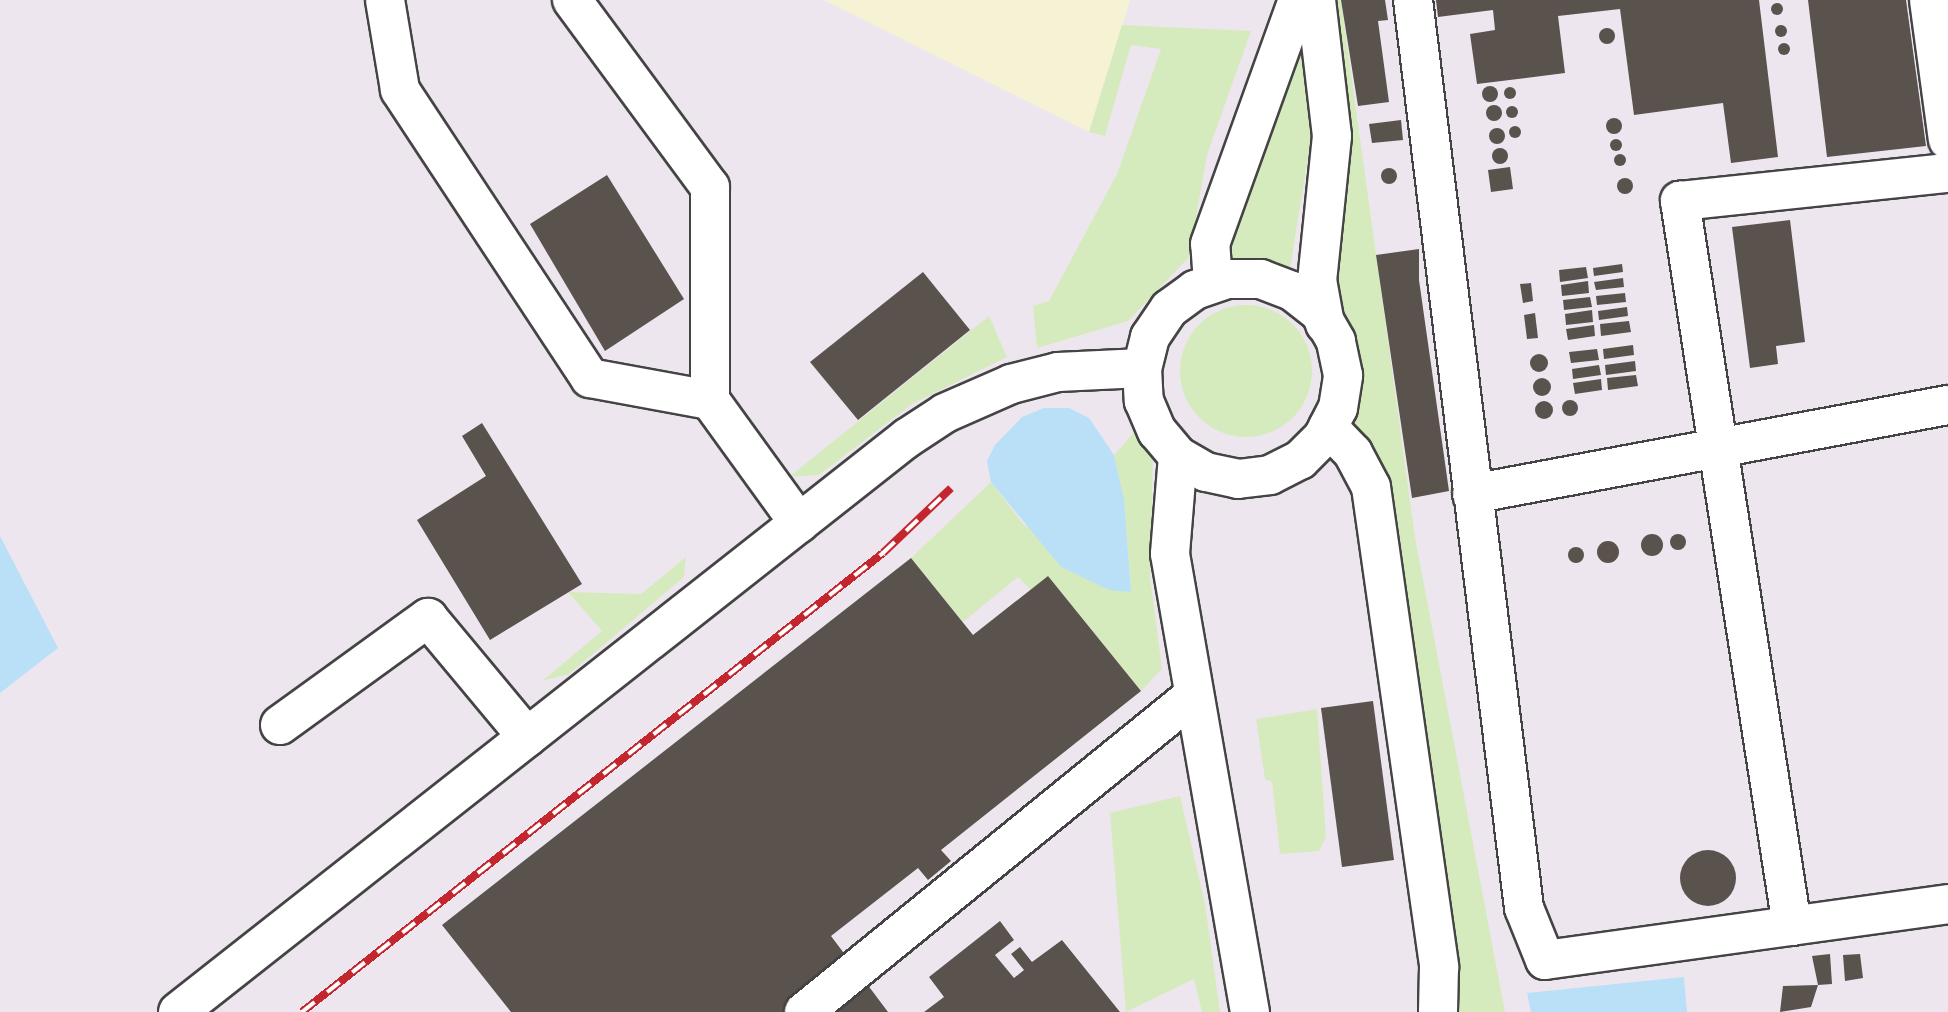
<!DOCTYPE html>
<html>
<head>
<meta charset="utf-8">
<style>
  body { margin:0 }
  #map { position:relative; width:1948px; height:1012px; overflow:hidden; background:#fffdf5; font-family:"Times New Roman",serif }
  div>[style] { position:absolute }
  [style*='--x'] { left:calc(var(--x)*1px); top:calc(var(--y)*1px); width:calc(var(--w)*1px); rotate:calc(var(--a)*1deg) }
  .industrial>* { inset:0; background:#eee6ef }
  .farmland>* { inset:0; background:#f6f3d4 }
  .green>* { inset:0; background:#d5ebbd }
  .round { border-radius:50% }
  .water>* { inset:0; background:#b9e0f7 }
  .building>* { inset:0; background:#5a524d }
  .roads { filter:drop-shadow(2px 0 #444) drop-shadow(-2px 0 #444) drop-shadow(0 2px #444) drop-shadow(0 -2px #444) }
  .minor>* { height:38px; margin:-19px; padding:0 19px; transform-origin:19px; border-radius:19px; background:#fff }
  .rail>* { height:8px; margin-top:-4px; transform-origin:0; background:repeating-linear-gradient(90deg,#fff 0 16px,#c4262e 0 32px); box-sizing:border-box; border-block:2px solid #c4262e }
  span { translate:-50% -50%; white-space:nowrap; text-align:center; line-height:1.15; -webkit-text-stroke:7px #fff; paint-order:stroke }
</style>
</head>
<body>
<div id="map">
  <div class="industrial">
    <div style="clip-path:polygon(0 0,1948px 0,1948px 1012px,0 1012px)"></div>
  </div>
  <div class="farmland">
    <div style="clip-path:polygon(824px 0,1130px 0,1089px 132px)"></div>
  </div>
  <div class="green">
    <div style="clip-path:polygon(1332px 0,1341px 0,1415px 537px,1505px 1012px,1451px 1012px,1354px 428px,1344px 318px,1337px 299px,1349px 141px)"></div>
    <div style="clip-path:polygon(1303px 22px,1312px 60px,1311px 138px,1290px 269px,1251px 259px,1226px 261px)"></div>
    <div style="clip-path:polygon(1122px 25px,1251px 31px,1207px 155px,1189px 257px,1128px 321px,1037px 348px,1033px 306px,1049px 301px,1117px 174px,1161px 49px,1131px 45px,1105px 136px,1089px 132px)"></div>
    <div class="round" style="left:1180px;top:305px;width:132px;height:132px"></div>
    <div style="clip-path:polygon(989px 316px,1007px 357px,912px 404px,819px 475px,789px 477px)"></div>
    <div style="clip-path:polygon(1138px 428px,1153px 452px,1150px 577px,1162px 669px,1141px 691px,1048px 576px,1031px 590px,1018px 577px,963px 622px,911px 558px,991px 482px,1023px 524px,1131px 592px,1124px 499px,1114px 455px)"></div>
    <div style="clip-path:polygon(686px 557px,684px 577px,569px 674px,542px 681px,602px 631px,568px 592px,641px 594px)"></div>
    <div style="clip-path:polygon(1317px 709px,1326px 837px,1319px 851px,1280px 854px,1272px 782px,1265px 779px,1256px 719px)"></div>
    <div style="clip-path:polygon(1180px 796px,1205px 904px,1220px 1012px,1202px 1012px,1194px 979px,1126px 1012px,1110px 813px)"></div>
  </div>
  <div class="water">
    <div style="clip-path:polygon(1044px 408px,1069px 408px,1089px 418px,1114px 455px,1124px 499px,1131px 592px,1109px 590px,1061px 567px,991px 482px,987px 461px,995px 445px,1022px 417px)"></div>
    <div style="clip-path:polygon(0 536px,58px 648px,0 693px)"></div>
    <div style="clip-path:polygon(1684px 977px,1687px 1012px,1531px 1012px,1527px 993px)"></div>
  </div>
  <div class="building">
    <div style="clip-path:polygon(1341px 0,1385px 0,1388px 20px,1378px 21px,1389px 102px,1358px 106px)"></div>
    <div style="clip-path:polygon(1436px 0,1759px 0,1778px 157px,1731px 163px,1723px 103px,1634px 115px,1620px 9px,1558px 16px,1565px 73px,1477px 84px,1470px 34px,1495px 30px,1493px 10px,1438px 17px)"></div>
    <div style="clip-path:polygon(1808px 0,1906px 0,1926px 146px,1827px 157px)"></div>
    <div class="round" style="left:1771px;top:3px;width:12px;height:12px"></div>
    <div class="round" style="left:1775px;top:25px;width:12px;height:12px"></div>
    <div class="round" style="left:1599px;top:28px;width:16px;height:16px"></div>
    <div class="round" style="left:1778px;top:43px;width:12px;height:12px"></div>
    <div class="round" style="left:1482px;top:86px;width:16px;height:16px"></div>
    <div class="round" style="left:1504px;top:87px;width:12px;height:12px"></div>
    <div class="round" style="left:1486px;top:105px;width:16px;height:16px"></div>
    <div class="round" style="left:1506px;top:106px;width:12px;height:12px"></div>
    <div class="round" style="left:1606px;top:118px;width:16px;height:16px"></div>
    <div style="clip-path:polygon(1401px 120px,1403px 140px,1372px 143px,1369px 124px)"></div>
    <div class="round" style="left:1509px;top:126px;width:12px;height:12px"></div>
    <div class="round" style="left:1489px;top:128px;width:16px;height:16px"></div>
    <div class="round" style="left:1610px;top:139px;width:12px;height:12px"></div>
    <div class="round" style="left:1492px;top:148px;width:16px;height:16px"></div>
    <div class="round" style="left:1614px;top:154px;width:12px;height:12px"></div>
    <div style="clip-path:polygon(1510px 167px,1513px 189px,1491px 192px,1488px 170px)"></div>
    <div class="round" style="left:1381px;top:168px;width:16px;height:16px"></div>
    <div style="clip-path:polygon(607px 175px,684px 299px,605px 351px,530px 224px)"></div>
    <div class="round" style="left:1617px;top:178px;width:16px;height:16px"></div>
    <div style="clip-path:polygon(1790px 220px,1805px 342px,1776px 346px,1778px 364px,1750px 368px,1732px 227px)"></div>
    <div style="clip-path:polygon(1419px 249px,1419px 280px,1449px 491px,1412px 498px,1376px 255px)"></div>
    <div style="clip-path:polygon(1622px 264px,1623px 272px,1594px 276px,1593px 268px)"></div>
    <div style="clip-path:polygon(1586px 267px,1588px 278px,1560px 282px,1559px 270px)"></div>
    <div style="clip-path:polygon(923px 272px,970px 330px,858px 420px,810px 362px)"></div>
    <div style="clip-path:polygon(1623px 278px,1624px 287px,1596px 290px,1594px 282px)"></div>
    <div style="clip-path:polygon(1588px 281px,1589px 293px,1562px 296px,1561px 285px)"></div>
    <div style="clip-path:polygon(1531px 283px,1533px 301px,1523px 303px,1520px 284px)"></div>
    <div style="clip-path:polygon(1625px 293px,1626px 302px,1597px 305px,1596px 296px)"></div>
    <div style="clip-path:polygon(1590px 297px,1592px 307px,1564px 310px,1563px 300px)"></div>
    <div style="clip-path:polygon(1627px 307px,1628px 316px,1599px 320px,1598px 311px)"></div>
    <div style="clip-path:polygon(1592px 310px,1593px 322px,1566px 325px,1565px 314px)"></div>
    <div style="clip-path:polygon(1535px 313px,1538px 338px,1527px 339px,1524px 315px)"></div>
    <div style="clip-path:polygon(1629px 321px,1631px 332px,1601px 336px,1600px 324px)"></div>
    <div style="clip-path:polygon(1594px 325px,1595px 336px,1568px 340px,1566px 329px)"></div>
    <div style="clip-path:polygon(1633px 345px,1634px 355px,1604px 359px,1603px 349px)"></div>
    <div style="clip-path:polygon(1597px 349px,1599px 360px,1571px 363px,1569px 352px)"></div>
    <div class="round" style="left:1530px;top:354px;width:18px;height:18px"></div>
    <div style="clip-path:polygon(1635px 361px,1636px 371px,1606px 375px,1605px 365px)"></div>
    <div style="clip-path:polygon(1599px 365px,1601px 375px,1573px 379px,1572px 369px)"></div>
    <div style="clip-path:polygon(1636px 375px,1638px 386px,1608px 390px,1607px 378px)"></div>
    <div class="round" style="left:1533px;top:378px;width:18px;height:18px"></div>
    <div style="clip-path:polygon(1601px 379px,1602px 390px,1575px 394px,1573px 383px)"></div>
    <div class="round" style="left:1562px;top:400px;width:16px;height:16px"></div>
    <div class="round" style="left:1535px;top:401px;width:18px;height:18px"></div>
    <div style="clip-path:polygon(482px 423px,582px 584px,490px 640px,417px 520px,486px 476px,462px 436px)"></div>
    <div class="round" style="left:1670px;top:534px;width:16px;height:16px"></div>
    <div class="round" style="left:1641px;top:534px;width:22px;height:22px"></div>
    <div class="round" style="left:1597px;top:541px;width:22px;height:22px"></div>
    <div class="round" style="left:1568px;top:547px;width:16px;height:16px"></div>
    <div style="clip-path:polygon(911px 558px,973px 635px,1048px 576px,1141px 691px,941px 850px,951px 861px,928px 880px,918px 868px,831px 936px,888px 1012px,511px 1012px,442px 925px)"></div>
    <div style="clip-path:polygon(1373px 701px,1394px 860px,1342px 867px,1321px 708px)"></div>
    <div class="round" style="left:1680px;top:850px;width:56px;height:56px"></div>
    <div style="clip-path:polygon(1000px 921px,1014px 940px,995px 955px,1014px 978px,1024px 970px,1011px 954px,1020px 947px,1032px 962px,1062px 940px,1120px 1012px,924px 1012px,944px 997px,929px 977px)"></div>
    <div style="clip-path:polygon(1830px 954px,1832px 984px,1818px 985px,1812px 956px)"></div>
    <div style="clip-path:polygon(1860px 954px,1863px 978px,1845px 981px,1843px 955px)"></div>
    <div style="clip-path:polygon(1818px 985px,1811px 1007px,1780px 1012px,1783px 986px)"></div>
  </div>
  <div class="roads">
    <div class="minor">
      <div style="--x:385;--y:0;--w:91;--a:80.5"></div>
      <div style="--x:400;--y:90;--w:345;--a:56.6"></div>
      <div style="--x:590;--y:378;--w:122;--a:10.4"></div>
      <div style="--x:572;--y:0;--w:232;--a:53.6"></div>
      <div style="--x:710;--y:187;--w:213;--a:90"></div>
      <div style="--x:710;--y:400;--w:152;--a:54.1"></div>
      <div style="--x:1316;--y:0;--w:137;--a:83.3"></div>
      <div style="--x:1332;--y:136;--w:145;--a:95.9"></div>
      <div style="--x:1317;--y:280;--w:45;--a:79.7"></div>
      <div style="--x:1413;--y:0;--w:915;--a:83.03"></div>
      <div style="--x:1524;--y:908;--w:56;--a:68"></div>
      <div style="--x:1545;--y:960;--w:407;--a:-7.9"></div>
      <div style="--x:1929;--y:0;--w:141;--a:82.3"></div>
      <div style="--x:1213;--y:283;--w:39;--a:-94"></div>
      <div style="--x:1210;--y:244;--w:259;--a:-70.2"></div>
      <div style="--x:1328;--y:427;--w:36;--a:46"></div>
      <div style="--x:1353;--y:453;--w:38;--a:62"></div>
      <div style="--x:1371;--y:487;--w:485;--a:81.9"></div>
      <div style="--x:1439;--y:967;--w:45;--a:91.3"></div>
      <div style="--x:1178;--y:456;--w:32;--a:30"></div>
      <div style="--x:1206;--y:472;--w:33;--a:12"></div>
      <div style="--x:1238;--y:479;--w:32;--a:-7"></div>
      <div style="--x:1270;--y:475;--w:34;--a:-27"></div>
      <div style="--x:1300;--y:460;--w:33;--a:-45"></div>
      <div style="--x:1323;--y:437;--w:33;--a:-63"></div>
      <div style="--x:1338;--y:408;--w:33;--a:-81"></div>
      <div style="--x:1343;--y:375;--w:35;--a:-102"></div>
      <div style="--x:1336;--y:341;--w:34;--a:-120"></div>
      <div style="--x:1319;--y:312;--w:34;--a:-142"></div>
      <div style="--x:1292;--y:291;--w:33;--a:-159"></div>
      <div style="--x:1261;--y:279;--w:34;--a:180"></div>
      <div style="--x:1227;--y:279;--w:34;--a:161"></div>
      <div style="--x:1195;--y:290;--w:32;--a:144"></div>
      <div style="--x:1169;--y:309;--w:34;--a:124"></div>
      <div style="--x:1150;--y:337;--w:32;--a:104"></div>
      <div style="--x:1142;--y:368;--w:33;--a:87"></div>
      <div style="--x:1144;--y:401;--w:33;--a:67"></div>
      <div style="--x:1157;--y:431;--w:33;--a:50"></div>
      <div style="--x:1178;--y:456;--w:98;--a:94.7"></div>
      <div style="--x:1170;--y:554;--w:465;--a:80.1"></div>
      <div style="--x:1472;--y:494;--w:484;--a:-10.6"></div>
      <div style="--x:280;--y:725;--w:183;--a:-35.9"></div>
      <div style="--x:428;--y:618;--w:155;--a:50.2"></div>
      <div style="--x:1792;--y:926;--w:734;--a:-98.78"></div>
      <div style="--x:1680;--y:201;--w:269;--a:-6"></div>
      <div style="--x:178;--y:1012;--w:928;--a:-38.22"></div>
      <div style="--x:907;--y:438;--w:45;--a:-33.3"></div>
      <div style="--x:945;--y:413;--w:72;--a:-23.7"></div>
      <div style="--x:1011;--y:384;--w:49;--a:-14.3"></div>
      <div style="--x:1058;--y:372;--w:84;--a:-2.7"></div>
      <div style="--x:804;--y:1012;--w:500;--a:-39.1"></div>
    </div>
  </div>
  <div class="rail">
    <div style="--x:302;--y:1012;--w:740;--a:-38.31"></div>
    <div style="--x:883;--y:553;--w:94;--a:-43.7"></div>
  </div>
</div>
</body>
</html>
